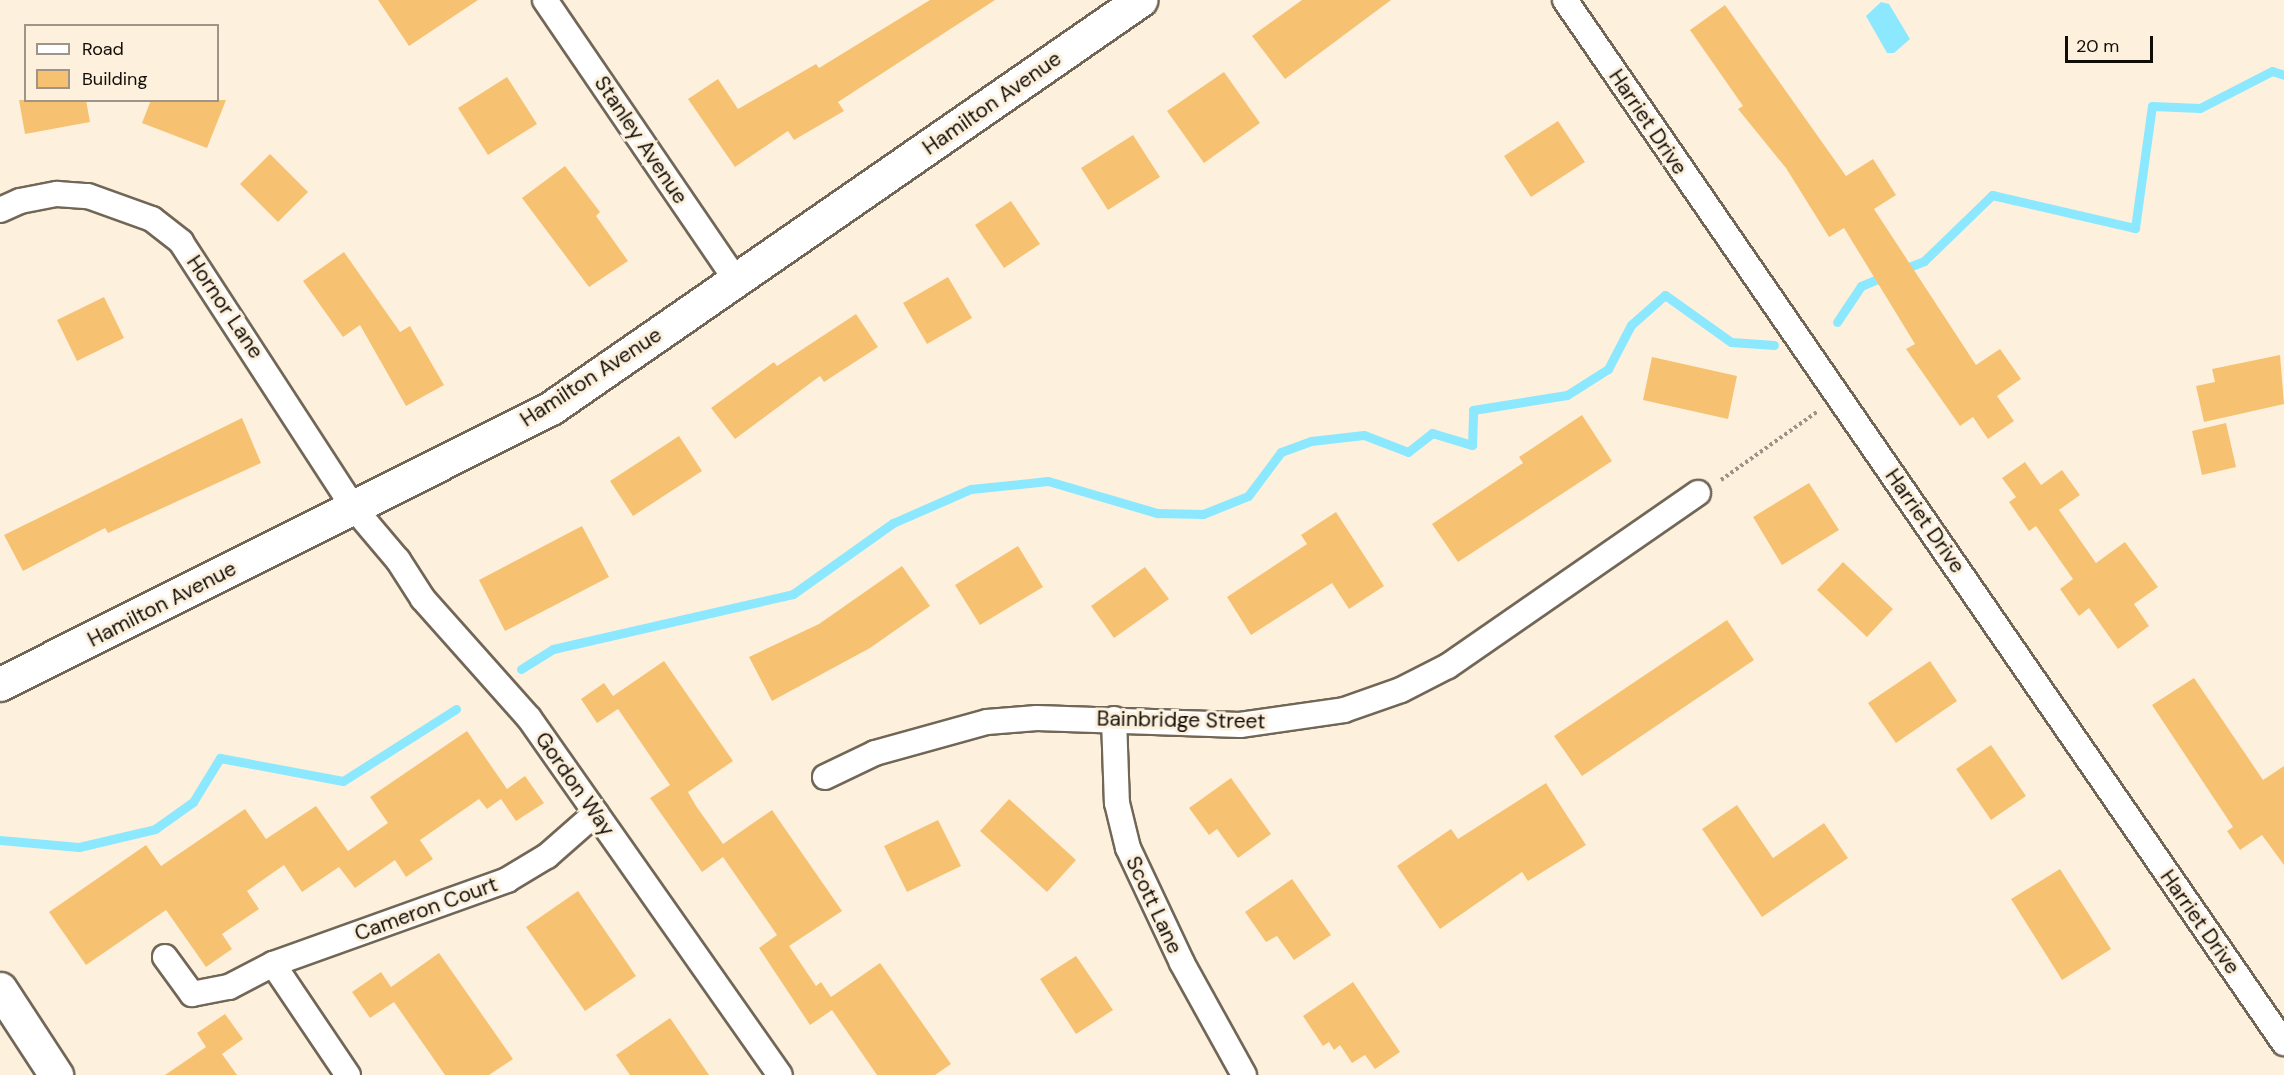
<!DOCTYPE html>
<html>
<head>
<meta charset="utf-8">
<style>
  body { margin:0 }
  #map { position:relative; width:2284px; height:1075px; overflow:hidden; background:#fdf1de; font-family:"DM Sans",sans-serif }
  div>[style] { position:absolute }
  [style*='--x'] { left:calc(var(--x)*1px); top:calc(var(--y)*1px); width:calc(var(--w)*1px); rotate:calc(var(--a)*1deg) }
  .water>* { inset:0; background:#8ce8fe }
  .stream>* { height:9px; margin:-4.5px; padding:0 4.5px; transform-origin:4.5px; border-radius:4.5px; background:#8ce8fe }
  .building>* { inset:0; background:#f6c271 }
  .path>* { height:4px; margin-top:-2px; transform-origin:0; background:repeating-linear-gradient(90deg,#9c9386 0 3px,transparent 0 6px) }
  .roads { filter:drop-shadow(2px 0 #726757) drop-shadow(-2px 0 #726757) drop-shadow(0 2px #726757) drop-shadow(0 -2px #726757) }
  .street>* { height:24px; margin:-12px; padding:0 12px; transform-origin:12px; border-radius:12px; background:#fff }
  .secondary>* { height:33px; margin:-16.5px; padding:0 16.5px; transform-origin:16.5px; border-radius:16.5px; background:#fff }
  span { translate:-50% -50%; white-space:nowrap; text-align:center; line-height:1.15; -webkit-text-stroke:6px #fdf1de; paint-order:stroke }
  .street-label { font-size:21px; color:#100c06 }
  .legend { position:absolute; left:24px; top:24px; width:195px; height:78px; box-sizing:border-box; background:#fdf1de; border:2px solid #9e9588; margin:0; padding:8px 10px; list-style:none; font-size:18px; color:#100c06 }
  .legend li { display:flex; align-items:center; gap:12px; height:30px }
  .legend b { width:30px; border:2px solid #9e9588 }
  .scale { position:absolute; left:2065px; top:36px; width:88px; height:27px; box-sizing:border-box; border:3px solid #100c06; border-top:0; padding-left:8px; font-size:18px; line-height:21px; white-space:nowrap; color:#100c06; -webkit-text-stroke:4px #fdf1de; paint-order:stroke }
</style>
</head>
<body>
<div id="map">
  <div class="water">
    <div style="clip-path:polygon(1881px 2px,1889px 4px,1910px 39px,1894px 53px,1887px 53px,1866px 16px)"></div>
  </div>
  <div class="stream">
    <div style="--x:1901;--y:270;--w:25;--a:-21"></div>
    <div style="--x:1924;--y:261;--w:95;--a:-44.1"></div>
    <div style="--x:1992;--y:195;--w:147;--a:13"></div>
    <div style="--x:2135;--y:228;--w:123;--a:-82.1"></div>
    <div style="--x:2152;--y:106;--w:48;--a:2.4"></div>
    <div style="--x:2200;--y:108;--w:81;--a:-27.2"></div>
    <div style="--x:2272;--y:71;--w:13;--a:18"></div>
    <div style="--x:1837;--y:322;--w:43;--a:-56.3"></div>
    <div style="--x:1861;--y:286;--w:26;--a:-23"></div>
    <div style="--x:521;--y:669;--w:38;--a:-32"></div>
    <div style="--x:553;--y:649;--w:246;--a:-12.9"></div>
    <div style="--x:793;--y:594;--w:123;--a:-35.4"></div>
    <div style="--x:893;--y:523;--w:85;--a:-23.6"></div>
    <div style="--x:971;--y:489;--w:77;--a:-5.9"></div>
    <div style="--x:1048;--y:481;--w:114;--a:16.4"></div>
    <div style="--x:1157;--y:513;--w:46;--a:1.2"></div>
    <div style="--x:1203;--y:514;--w:48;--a:-21.8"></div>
    <div style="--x:1248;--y:496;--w:55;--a:-53.1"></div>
    <div style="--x:1281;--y:452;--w:32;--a:-20"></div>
    <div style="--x:1311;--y:441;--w:53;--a:-6.5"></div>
    <div style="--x:1364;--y:435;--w:47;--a:21.1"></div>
    <div style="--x:1408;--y:452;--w:31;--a:-38"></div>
    <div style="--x:1432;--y:433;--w:42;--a:16.7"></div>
    <div style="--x:1472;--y:445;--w:35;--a:-88"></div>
    <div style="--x:1473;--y:410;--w:95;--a:-9.1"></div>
    <div style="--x:1567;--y:395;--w:49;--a:-32.4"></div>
    <div style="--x:1608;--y:369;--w:50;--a:-62.4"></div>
    <div style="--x:1631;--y:325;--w:45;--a:-41.4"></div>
    <div style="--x:1665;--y:295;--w:81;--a:35.5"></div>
    <div style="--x:1731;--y:342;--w:43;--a:4"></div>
    <div style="--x:0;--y:840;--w:79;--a:5.1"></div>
    <div style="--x:79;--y:847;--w:78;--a:-13.3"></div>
    <div style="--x:155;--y:829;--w:47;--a:-35.4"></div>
    <div style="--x:193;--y:802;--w:52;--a:-58.5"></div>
    <div style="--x:220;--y:758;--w:125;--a:10.6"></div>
    <div style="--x:343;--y:781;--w:134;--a:-32.5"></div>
  </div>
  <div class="building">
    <div style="clip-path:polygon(378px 0,478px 0,409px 46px)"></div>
    <div style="clip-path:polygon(930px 0,995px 0,838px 102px,844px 111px,794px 140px,788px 131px,735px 167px,688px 99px,718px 79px,738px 109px,816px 64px,819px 68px)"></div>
    <div style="clip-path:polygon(1302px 0,1391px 0,1285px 79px,1252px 36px)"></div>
    <div style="clip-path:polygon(1725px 5px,1846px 176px,1873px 159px,1896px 195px,1874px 209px,1976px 365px,2000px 349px,2021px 379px,1997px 396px,2014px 421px,1988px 439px,1973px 417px,1960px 426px,1906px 349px,1915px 344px,1844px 228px,1829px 237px,1786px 168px,1738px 109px,1743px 106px,1690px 30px)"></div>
    <div style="clip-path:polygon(1224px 72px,1260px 123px,1204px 163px,1167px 111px)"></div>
    <div style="clip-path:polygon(507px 77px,537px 124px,488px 155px,458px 108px)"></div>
    <div style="clip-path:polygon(19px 100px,86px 100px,90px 122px,25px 134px)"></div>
    <div style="clip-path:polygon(151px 100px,226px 100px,207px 148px,142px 123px)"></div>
    <div style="clip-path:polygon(1558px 121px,1585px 162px,1531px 197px,1504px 156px)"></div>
    <div style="clip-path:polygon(1133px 135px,1160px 177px,1108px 210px,1081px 168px)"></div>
    <div style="clip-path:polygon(270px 154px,308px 192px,278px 222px,240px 184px)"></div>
    <div style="clip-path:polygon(565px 166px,600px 212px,596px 216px,628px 261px,589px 287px,522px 198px)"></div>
    <div style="clip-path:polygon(1011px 201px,1040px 244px,1004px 268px,975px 225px)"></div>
    <div style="clip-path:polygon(344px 252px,400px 332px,410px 326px,444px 385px,406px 406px,360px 325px,343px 337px,303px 281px)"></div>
    <div style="clip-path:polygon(948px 277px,972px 318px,927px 344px,903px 303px)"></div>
    <div style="clip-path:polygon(104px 297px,124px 338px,77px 361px,57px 320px)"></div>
    <div style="clip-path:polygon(856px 314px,878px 347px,824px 382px,820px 376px,735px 439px,711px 408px,774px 362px,777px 366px)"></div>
    <div style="clip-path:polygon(2280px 355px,2284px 404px,2204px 422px,2196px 386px,2215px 382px,2212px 369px)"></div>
    <div style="clip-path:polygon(1652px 357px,1737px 376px,1728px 419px,1643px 400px)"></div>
    <div style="clip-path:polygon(1582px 415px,1612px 461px,1458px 562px,1432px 524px,1523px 463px,1519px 457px)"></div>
    <div style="clip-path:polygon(242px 418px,261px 463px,108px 533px,105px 528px,23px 571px,4px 535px)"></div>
    <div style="clip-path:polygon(2226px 423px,2236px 467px,2202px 475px,2192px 431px)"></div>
    <div style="clip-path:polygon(679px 436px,702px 471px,633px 516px,610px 481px)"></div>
    <div style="clip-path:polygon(2025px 462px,2041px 485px,2062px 470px,2080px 495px,2059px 510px,2096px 563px,2125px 542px,2158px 587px,2134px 604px,2149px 626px,2118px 649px,2089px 608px,2079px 616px,2060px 589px,2073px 579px,2036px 526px,2029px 531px,2009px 502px,2016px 497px,2002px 478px)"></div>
    <div style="clip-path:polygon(1809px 483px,1839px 530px,1782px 565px,1753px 517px)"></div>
    <div style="clip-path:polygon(1336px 512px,1384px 586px,1349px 609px,1332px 583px,1251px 635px,1227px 597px,1307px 544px,1301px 535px)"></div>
    <div style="clip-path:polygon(582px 526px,609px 577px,505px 631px,479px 580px)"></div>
    <div style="clip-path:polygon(1018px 546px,1043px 587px,980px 625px,955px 585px)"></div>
    <div style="clip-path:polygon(1843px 562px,1893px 609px,1867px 637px,1817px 590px)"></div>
    <div style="clip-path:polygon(902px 566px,930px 606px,870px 648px,772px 701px,749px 657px,819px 624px)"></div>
    <div style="clip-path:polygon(1145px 567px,1169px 599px,1114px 638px,1091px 606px)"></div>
    <div style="clip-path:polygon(1727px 620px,1754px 660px,1582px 776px,1554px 736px)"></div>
    <div style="clip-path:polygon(664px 661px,733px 761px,688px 792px,696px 806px,723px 844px,772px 810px,842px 911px,789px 946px,816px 986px,821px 982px,831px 997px,880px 963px,951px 1064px,935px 1075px,877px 1075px,832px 1010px,810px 1025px,759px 948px,777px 935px,723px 857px,702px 872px,650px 798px,670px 785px,618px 709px,597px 723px,581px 699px,604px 683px,613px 696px)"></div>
    <div style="clip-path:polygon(1930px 661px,1957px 701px,1896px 743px,1868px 703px)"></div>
    <div style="clip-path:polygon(2194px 678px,2263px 780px,2284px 766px,2284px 865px,2262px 835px,2240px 850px,2227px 831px,2233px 827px,2152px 705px)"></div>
    <div style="clip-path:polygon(467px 731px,507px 789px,525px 776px,544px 803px,516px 821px,501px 799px,487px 809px,479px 799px,420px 840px,433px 859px,406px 877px,395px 860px,355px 888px,339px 867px,302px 892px,284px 865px,247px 891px,259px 909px,222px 934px,232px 949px,206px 967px,166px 910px,86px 965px,49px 912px,146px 845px,161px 866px,245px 809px,266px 839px,316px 806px,348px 851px,388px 823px,370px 797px)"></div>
    <div style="clip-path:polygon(1991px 745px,2026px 796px,1991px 820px,1956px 769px)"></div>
    <div style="clip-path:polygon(1231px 778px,1271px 834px,1238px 858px,1217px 829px,1209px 835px,1189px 808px)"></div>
    <div style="clip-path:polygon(1546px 783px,1586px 845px,1528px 881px,1522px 872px,1440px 929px,1397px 866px,1451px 829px,1458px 839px)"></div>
    <div style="clip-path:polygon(1009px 799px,1076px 860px,1047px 892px,980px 831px)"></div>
    <div style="clip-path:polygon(1737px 805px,1773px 858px,1824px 823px,1848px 858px,1762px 917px,1702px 829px)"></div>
    <div style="clip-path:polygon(938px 820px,961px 866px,907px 892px,884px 846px)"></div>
    <div style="clip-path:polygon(2060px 869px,2111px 949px,2062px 980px,2011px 899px)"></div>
    <div style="clip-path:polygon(1292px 879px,1331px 935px,1294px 960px,1277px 936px,1266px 942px,1245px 912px)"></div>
    <div style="clip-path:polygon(578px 891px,636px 976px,585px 1011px,526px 927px)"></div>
    <div style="clip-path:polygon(439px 953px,513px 1059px,489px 1075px,445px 1075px,394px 1002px,370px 1018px,352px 992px,381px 972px,391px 987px)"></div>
    <div style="clip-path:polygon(1076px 956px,1113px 1010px,1076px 1034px,1040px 979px)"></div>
    <div style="clip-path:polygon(1353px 982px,1400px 1052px,1375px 1069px,1365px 1055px,1352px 1063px,1340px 1045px,1334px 1050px,1329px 1042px,1323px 1046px,1303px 1016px)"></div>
    <div style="clip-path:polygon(225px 1014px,243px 1039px,222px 1054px,237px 1075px,165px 1075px,206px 1047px,197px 1033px)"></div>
    <div style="clip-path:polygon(670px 1018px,709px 1075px,630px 1075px,616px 1055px)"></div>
  </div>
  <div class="path">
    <div style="--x:1721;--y:480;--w:119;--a:-35.4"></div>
  </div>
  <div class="roads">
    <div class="street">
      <div style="--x:545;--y:0;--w:339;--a:55.7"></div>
      <div style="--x:1565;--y:0;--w:1267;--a:55.42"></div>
      <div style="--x:0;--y:210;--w:22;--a:-24"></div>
      <div style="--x:20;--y:201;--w:38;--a:-11"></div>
      <div style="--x:57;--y:194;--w:31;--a:4"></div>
      <div style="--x:88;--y:196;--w:68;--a:19.8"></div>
      <div style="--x:152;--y:219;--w:37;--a:38"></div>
      <div style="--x:181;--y:242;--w:316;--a:57"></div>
      <div style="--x:353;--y:507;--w:70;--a:49.7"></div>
      <div style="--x:398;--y:560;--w:46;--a:57.3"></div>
      <div style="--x:423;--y:599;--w:159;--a:48.3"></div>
      <div style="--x:529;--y:718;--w:436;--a:54.9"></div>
      <div style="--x:1114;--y:719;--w:84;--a:88"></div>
      <div style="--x:1117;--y:803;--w:46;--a:76.3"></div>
      <div style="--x:1128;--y:848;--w:127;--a:64.8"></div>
      <div style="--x:1182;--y:963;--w:128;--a:61"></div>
      <div style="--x:825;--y:777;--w:55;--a:-25.6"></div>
      <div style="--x:875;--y:753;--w:116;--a:-15.5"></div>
      <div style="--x:987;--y:722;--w:50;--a:-4.6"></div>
      <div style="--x:1037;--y:718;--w:203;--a:2"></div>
      <div style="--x:1240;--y:725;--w:105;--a:-8.2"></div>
      <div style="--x:1344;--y:710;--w:60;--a:-19.3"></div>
      <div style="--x:1401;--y:690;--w:53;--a:-27.1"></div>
      <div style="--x:1448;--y:666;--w:304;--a:-34.7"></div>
      <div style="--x:165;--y:957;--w:46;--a:53.9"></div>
      <div style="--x:192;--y:994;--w:38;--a:-11"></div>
      <div style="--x:229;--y:987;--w:50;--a:-27.6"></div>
      <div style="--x:273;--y:964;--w:134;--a:56"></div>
      <div style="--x:273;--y:964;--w:249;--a:-19.7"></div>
      <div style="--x:507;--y:880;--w:47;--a:-31"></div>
      <div style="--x:547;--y:856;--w:65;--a:-41.3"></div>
    </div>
    <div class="secondary">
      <div style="--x:0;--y:684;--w:616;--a:-26.61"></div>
      <div style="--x:551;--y:408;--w:717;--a:-34.71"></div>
      <div style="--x:0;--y:989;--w:103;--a:56.9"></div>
    </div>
  </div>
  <div class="street-label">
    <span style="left:992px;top:103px;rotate:-35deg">Hamilton Avenue</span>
    <span style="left:1648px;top:122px;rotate:56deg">Harriet Drive</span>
    <span style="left:641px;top:140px;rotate:56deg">Stanley Avenue</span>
    <span style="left:225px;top:307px;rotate:56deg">Hornor Lane</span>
    <span style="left:591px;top:377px;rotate:-33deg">Hamilton Avenue</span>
    <span style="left:1925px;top:521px;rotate:55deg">Harriet Drive</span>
    <span style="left:162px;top:604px;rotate:-27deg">Hamilton Avenue</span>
    <span style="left:1181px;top:720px;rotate:1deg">Bainbridge Street</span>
    <span style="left:575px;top:784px;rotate:55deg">Gordon Way</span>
    <span style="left:1154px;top:905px;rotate:65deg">Scott Lane</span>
    <span style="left:426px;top:909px;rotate:-20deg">Cameron Court</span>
    <span style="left:2200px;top:922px;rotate:55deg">Harriet Drive</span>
  </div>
  <ul class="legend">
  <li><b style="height:8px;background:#fff"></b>Road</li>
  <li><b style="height:16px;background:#f6c271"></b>Building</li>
  </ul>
  <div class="scale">20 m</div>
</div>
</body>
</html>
